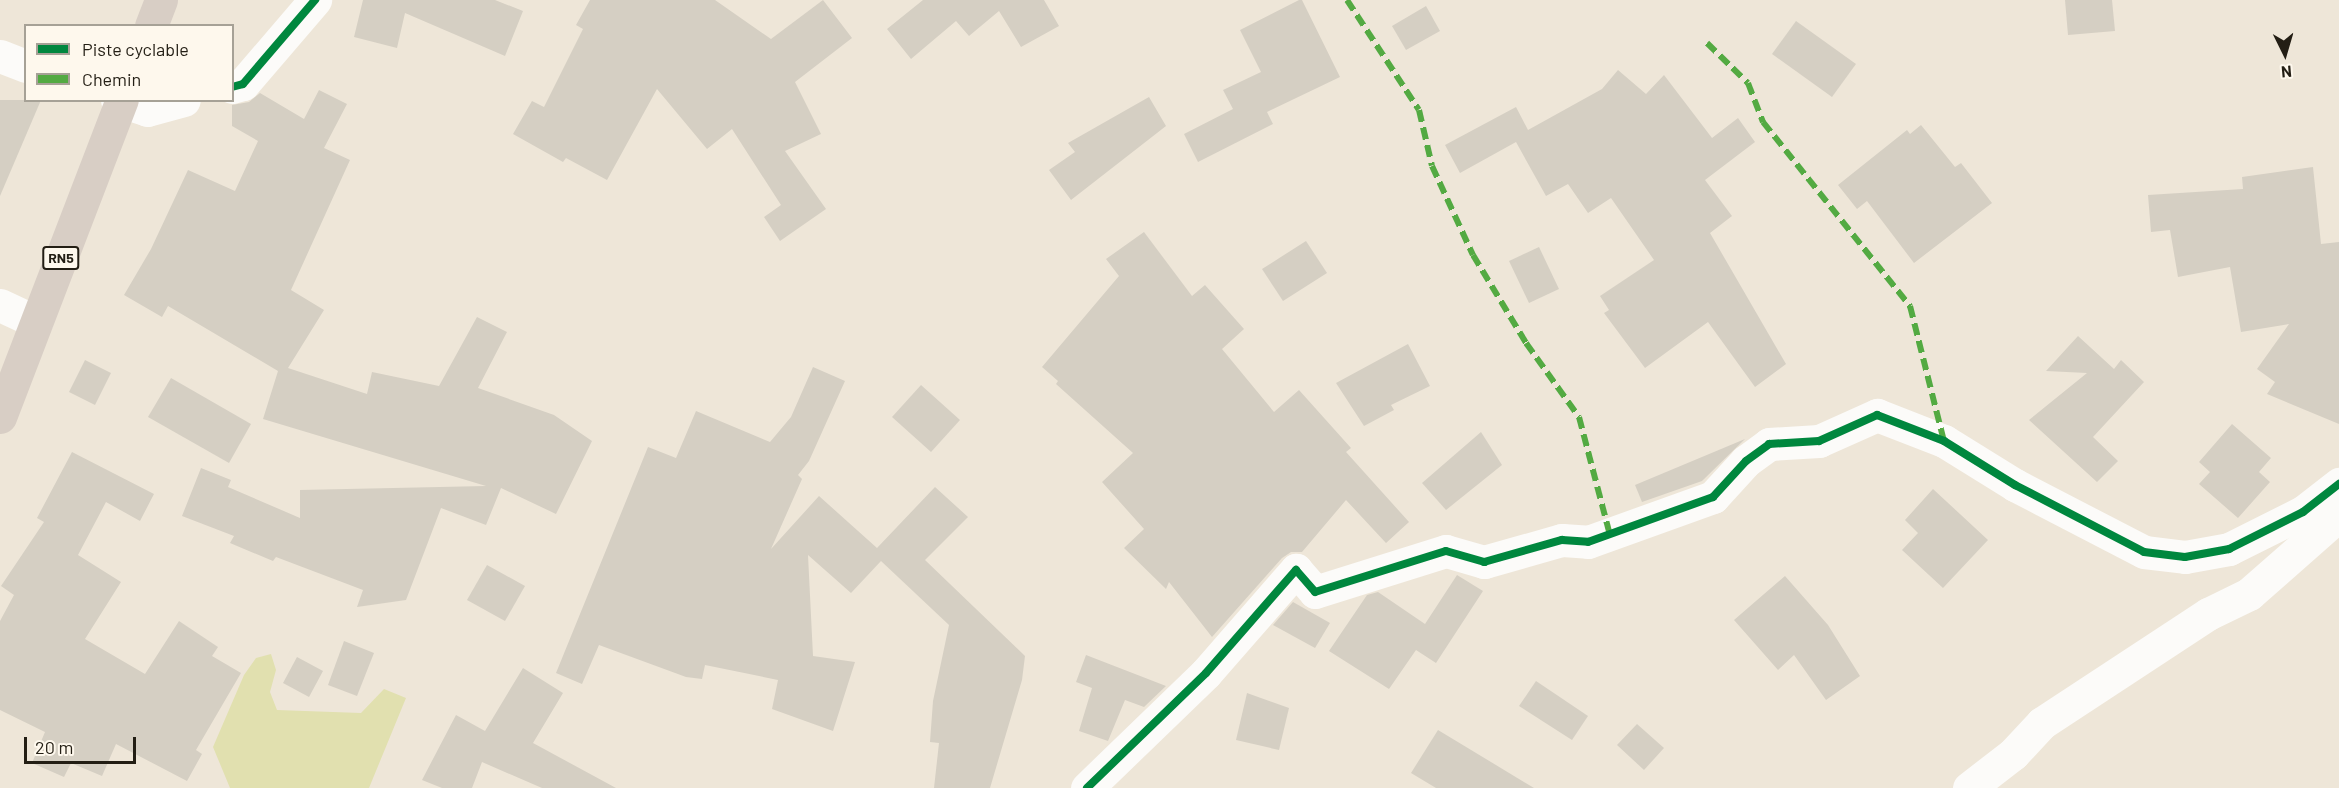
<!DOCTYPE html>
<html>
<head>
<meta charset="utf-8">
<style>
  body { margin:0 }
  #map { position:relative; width:2339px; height:788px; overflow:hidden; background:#eee6d8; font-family:Barlow,sans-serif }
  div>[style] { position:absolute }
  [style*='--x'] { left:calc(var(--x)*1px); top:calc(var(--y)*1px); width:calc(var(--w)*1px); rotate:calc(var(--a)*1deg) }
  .green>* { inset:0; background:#e1e0af }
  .building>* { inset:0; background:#d5cfc3 }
  .minor>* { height:33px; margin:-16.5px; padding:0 16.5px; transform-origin:16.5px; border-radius:16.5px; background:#fcfbf9 }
  .highway>* { height:33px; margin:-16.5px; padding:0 16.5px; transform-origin:16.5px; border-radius:16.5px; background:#d8cec5 }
  .quiet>* { height:6px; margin-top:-3px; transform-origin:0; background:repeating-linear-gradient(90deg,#53aa42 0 12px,transparent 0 18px) }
  .cycleway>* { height:8px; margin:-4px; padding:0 4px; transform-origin:4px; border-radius:4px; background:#00873e }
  span { translate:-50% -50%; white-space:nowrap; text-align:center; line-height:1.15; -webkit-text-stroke:4.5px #fef8ed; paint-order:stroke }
  .shield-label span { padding:2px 4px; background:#fef8ed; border:2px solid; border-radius:4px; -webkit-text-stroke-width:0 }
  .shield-label { font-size:14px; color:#231e14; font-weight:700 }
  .legend { position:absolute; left:24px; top:24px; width:210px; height:78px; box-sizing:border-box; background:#fef8ed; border:2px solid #a6a196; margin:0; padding:8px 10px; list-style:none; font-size:18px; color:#231e14 }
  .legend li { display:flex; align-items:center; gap:12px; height:30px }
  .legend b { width:30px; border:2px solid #a6a196 }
  .north { position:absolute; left:2255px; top:24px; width:60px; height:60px; -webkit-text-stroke:4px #fef8ed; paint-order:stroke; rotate:175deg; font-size:16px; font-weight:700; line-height:24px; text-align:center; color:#231e14 }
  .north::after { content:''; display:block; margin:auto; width:21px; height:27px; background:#231e14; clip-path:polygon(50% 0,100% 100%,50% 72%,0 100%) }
  .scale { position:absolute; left:24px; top:737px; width:112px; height:27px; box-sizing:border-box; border:3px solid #231e14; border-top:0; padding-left:8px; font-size:18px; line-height:21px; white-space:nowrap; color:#231e14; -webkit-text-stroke:4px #fef8ed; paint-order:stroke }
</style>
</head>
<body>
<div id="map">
  <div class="green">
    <div style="clip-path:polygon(271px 654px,276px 670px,270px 692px,277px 710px,361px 713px,384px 689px,406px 698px,369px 788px,230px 788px,213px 747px,244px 675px,256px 658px)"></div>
  </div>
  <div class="building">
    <div style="clip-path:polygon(363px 0,495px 0,523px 11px,505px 56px,405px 13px,397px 48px,354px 37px)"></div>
    <div style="clip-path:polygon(590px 0,715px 0,771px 39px,823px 0,852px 38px,795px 82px,821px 134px,785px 151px,826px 209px,780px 241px,764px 217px,781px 205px,732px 129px,707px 149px,657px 89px,607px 180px,566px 158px,563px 162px,513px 134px,532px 101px,544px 107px,583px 29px,576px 25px)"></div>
    <div style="clip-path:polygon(923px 0,1044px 0,1059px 26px,1021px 47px,999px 11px,969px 36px,956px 21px,911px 59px,887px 29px)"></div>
    <div style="clip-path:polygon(1299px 0,1302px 0,1340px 77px,1267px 112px,1273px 124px,1198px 162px,1184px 134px,1233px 109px,1223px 90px,1261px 72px,1240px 30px)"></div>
    <div style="clip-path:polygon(2065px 0,2112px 0,2115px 31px,2068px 35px)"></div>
    <div style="clip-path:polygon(1426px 6px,1440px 31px,1406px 50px,1392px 26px)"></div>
    <div style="clip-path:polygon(1796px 21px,1856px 64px,1832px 97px,1772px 54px)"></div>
    <div style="clip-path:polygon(1618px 70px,1646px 94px,1664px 75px,1712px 138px,1738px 118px,1755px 142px,1705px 180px,1732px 216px,1710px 233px,1786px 364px,1755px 387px,1708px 322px,1645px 368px,1604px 313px,1609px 310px,1600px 296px,1654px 260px,1611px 198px,1588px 213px,1568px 184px,1546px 196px,1516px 142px,1460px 173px,1445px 145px,1516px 107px,1528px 130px,1602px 89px)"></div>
    <div style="clip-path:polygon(319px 90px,347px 104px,324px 148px,350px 160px,291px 290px,324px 310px,288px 368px,367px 394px,372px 372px,439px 386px,477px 317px,507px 332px,478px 388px,554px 415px,592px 441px,556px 514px,501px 488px,486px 525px,441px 508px,406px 600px,357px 607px,363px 590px,276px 557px,273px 561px,230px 543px,234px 536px,182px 516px,201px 468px,231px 480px,228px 487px,300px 518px,300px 490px,486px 486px,263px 419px,278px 371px,168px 306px,162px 317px,124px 295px,151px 249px,188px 170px,235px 191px,258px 141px,232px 126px,232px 105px,249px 102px,260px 93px,304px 119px)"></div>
    <div style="clip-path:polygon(1149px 97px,1166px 126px,1071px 200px,1049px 170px,1075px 152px,1068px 143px)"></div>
    <div style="clip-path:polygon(0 100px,41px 100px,0 196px)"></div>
    <div style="clip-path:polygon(1921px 125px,1955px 167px,1961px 163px,1992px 203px,1914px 263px,1867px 201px,1857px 209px,1838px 185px,1907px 130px,1910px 134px)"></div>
    <div style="clip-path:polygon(2313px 167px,2321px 244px,2339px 242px,2339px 424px,2267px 394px,2275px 382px,2257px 369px,2289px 324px,2241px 332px,2230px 267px,2178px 277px,2170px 230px,2151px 232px,2148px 195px,2243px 189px,2242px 177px)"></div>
    <div style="clip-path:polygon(1144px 232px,1192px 296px,1205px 285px,1244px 329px,1222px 349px,1274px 412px,1299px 390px,1351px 448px,1346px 452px,1409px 522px,1386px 543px,1346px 500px,1302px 552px,1291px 552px,1282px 558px,1212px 637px,1169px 582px,1166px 589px,1124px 548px,1144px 529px,1102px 482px,1133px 453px,1056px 384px,1058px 381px,1042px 367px,1119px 276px,1106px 259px)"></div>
    <div style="clip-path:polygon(1306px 241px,1327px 273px,1283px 301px,1262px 269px)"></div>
    <div style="clip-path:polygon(1539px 247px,1559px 289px,1529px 303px,1509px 261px)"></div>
    <div style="clip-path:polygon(2078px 336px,2114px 369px,2121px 360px,2144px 382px,2093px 437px,2118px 461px,2097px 482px,2029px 420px,2087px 373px,2046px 371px)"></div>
    <div style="clip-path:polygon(1408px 344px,1430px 386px,1391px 405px,1394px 410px,1364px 426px,1336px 383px)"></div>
    <div style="clip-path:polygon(85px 360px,111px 373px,95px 405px,69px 392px)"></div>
    <div style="clip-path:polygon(813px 367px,845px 381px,809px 461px,798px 475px,802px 479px,771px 549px,819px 496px,877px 548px,935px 487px,968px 517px,925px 560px,1025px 656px,1022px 680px,990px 788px,934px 788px,939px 743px,930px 742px,933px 701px,949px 625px,881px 561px,851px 593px,808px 555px,813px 656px,855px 662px,833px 731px,772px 709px,778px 680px,705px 665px,702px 679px,686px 677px,599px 645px,582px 684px,556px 673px,648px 447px,676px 458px,696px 411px,770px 442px,791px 417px)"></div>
    <div style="clip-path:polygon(171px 378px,251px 424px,229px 463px,148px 417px)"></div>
    <div style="clip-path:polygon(921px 385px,960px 420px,931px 452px,892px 417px)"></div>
    <div style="clip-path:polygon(2232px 424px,2271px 458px,2259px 472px,2270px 482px,2238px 518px,2199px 484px,2210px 472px,2199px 462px)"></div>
    <div style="clip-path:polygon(1481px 432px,1502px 465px,1446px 510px,1422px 483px)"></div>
    <div style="clip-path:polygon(1745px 439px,1702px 481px,1642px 502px,1635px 485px)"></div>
    <div style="clip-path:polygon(72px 452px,154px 494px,140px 521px,106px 502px,78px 555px,121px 582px,85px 639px,145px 674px,179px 621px,218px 647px,212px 656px,241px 673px,196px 750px,202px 754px,187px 781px,116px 744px,102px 776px,71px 763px,64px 777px,32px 763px,45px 732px,0 710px,0 621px,14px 595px,1px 586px,44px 522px,37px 518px)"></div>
    <div style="clip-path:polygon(1933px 489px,1988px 540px,1943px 588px,1902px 550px,1918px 533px,1905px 520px)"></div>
    <div style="clip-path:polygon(487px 565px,525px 586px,505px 621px,467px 600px)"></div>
    <div style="clip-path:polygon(1457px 575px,1483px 591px,1436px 663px,1416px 650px,1389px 689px,1329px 651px,1367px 595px,1378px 592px,1425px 624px)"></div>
    <div style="clip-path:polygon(1785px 576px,1828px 625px,1860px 676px,1826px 700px,1794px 655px,1778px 670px,1734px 620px)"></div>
    <div style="clip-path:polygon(1293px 602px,1330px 623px,1315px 648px,1273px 625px)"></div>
    <div style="clip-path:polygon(344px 641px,374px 653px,357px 696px,328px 685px)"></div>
    <div style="clip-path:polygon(1086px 655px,1166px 686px,1144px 707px,1125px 700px,1108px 741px,1079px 731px,1092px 688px,1076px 682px)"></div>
    <div style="clip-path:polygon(297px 657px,323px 671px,309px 697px,283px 683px)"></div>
    <div style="clip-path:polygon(523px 668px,563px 693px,533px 743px,616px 788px,542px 788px,482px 762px,472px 788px,442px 788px,422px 780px,456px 715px,485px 731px)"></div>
    <div style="clip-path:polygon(1536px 681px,1588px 716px,1572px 740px,1519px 706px)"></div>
    <div style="clip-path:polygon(1247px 693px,1289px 708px,1279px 750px,1236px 740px)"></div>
    <div style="clip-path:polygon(1637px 724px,1664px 748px,1644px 770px,1617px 745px)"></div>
    <div style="clip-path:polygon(1438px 730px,1534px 788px,1436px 788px,1411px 773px)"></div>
  </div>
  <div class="minor">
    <div style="--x:0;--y:56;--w:28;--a:21"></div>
    <div style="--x:232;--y:87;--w:11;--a:-15"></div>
    <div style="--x:243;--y:84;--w:111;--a:-49.4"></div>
    <div style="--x:117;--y:100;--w:32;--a:18"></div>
    <div style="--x:147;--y:110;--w:38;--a:-15"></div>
    <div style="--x:0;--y:305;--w:40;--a:25"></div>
    <div style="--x:1087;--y:788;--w:165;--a:-44"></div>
    <div style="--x:1206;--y:673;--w:137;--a:-48.9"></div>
    <div style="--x:1296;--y:570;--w:29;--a:49"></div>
    <div style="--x:1315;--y:592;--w:137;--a:-17.4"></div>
    <div style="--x:1446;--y:551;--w:40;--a:16"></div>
    <div style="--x:1484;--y:562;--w:81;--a:-15.8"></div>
    <div style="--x:1562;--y:540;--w:26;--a:4"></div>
    <div style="--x:1588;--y:542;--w:133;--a:-19.8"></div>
    <div style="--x:1713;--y:497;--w:49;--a:-47.5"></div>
    <div style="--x:1746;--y:461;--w:29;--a:-36"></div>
    <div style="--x:1769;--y:444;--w:50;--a:-3.4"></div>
    <div style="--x:1819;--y:441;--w:64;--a:-24.1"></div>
    <div style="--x:1877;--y:415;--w:72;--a:21.2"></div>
    <div style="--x:1944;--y:441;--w:84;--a:31.8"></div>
    <div style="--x:2015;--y:485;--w:145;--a:27.4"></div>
    <div style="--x:2144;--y:552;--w:41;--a:7"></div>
    <div style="--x:2185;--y:557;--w:45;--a:-10.3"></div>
    <div style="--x:2229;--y:549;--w:83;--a:-26.6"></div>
    <div style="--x:2303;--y:512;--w:46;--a:-37.9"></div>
    <div style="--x:1969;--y:788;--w:56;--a:-37.7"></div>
    <div style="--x:2013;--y:754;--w:42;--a:-46.9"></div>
    <div style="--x:2042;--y:723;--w:199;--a:-33.3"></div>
    <div style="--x:2208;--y:614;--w:46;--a:-26"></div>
    <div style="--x:2249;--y:594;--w:120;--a:-41.3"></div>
  </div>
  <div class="highway">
    <div style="--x:151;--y:26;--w:28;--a:-69"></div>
    <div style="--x:0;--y:417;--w:340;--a:-69"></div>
  </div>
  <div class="quiet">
    <div style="--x:1347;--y:0;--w:131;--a:56.8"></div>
    <div style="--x:1419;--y:110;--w:57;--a:76.9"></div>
    <div style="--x:1432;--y:166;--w:98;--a:65.3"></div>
    <div style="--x:1473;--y:255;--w:103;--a:58.9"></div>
    <div style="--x:1526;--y:343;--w:91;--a:54.4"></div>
    <div style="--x:1579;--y:417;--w:122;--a:75.3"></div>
    <div style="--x:1707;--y:43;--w:57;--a:44.3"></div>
    <div style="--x:1748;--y:83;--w:42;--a:69"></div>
    <div style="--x:1763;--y:122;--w:236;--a:51.4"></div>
    <div style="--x:1910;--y:306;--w:139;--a:75.9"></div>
  </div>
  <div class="cycleway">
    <div style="--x:232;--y:87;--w:11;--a:-15"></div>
    <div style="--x:243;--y:84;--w:111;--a:-49.4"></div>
    <div style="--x:1087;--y:788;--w:165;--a:-44"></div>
    <div style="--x:1206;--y:673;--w:137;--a:-48.9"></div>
    <div style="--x:1296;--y:570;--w:29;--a:49"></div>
    <div style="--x:1315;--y:592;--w:137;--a:-17.4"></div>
    <div style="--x:1446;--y:551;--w:40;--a:16"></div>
    <div style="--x:1484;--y:562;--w:81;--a:-15.8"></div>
    <div style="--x:1562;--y:540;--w:26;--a:4"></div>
    <div style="--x:1588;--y:542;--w:133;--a:-19.8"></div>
    <div style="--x:1713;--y:497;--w:49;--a:-47.5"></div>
    <div style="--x:1746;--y:461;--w:29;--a:-36"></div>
    <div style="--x:1769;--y:444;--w:50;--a:-3.4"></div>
    <div style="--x:1819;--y:441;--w:64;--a:-24.1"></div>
    <div style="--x:1877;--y:415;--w:72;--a:21.2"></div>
    <div style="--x:1944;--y:441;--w:84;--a:31.8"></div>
    <div style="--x:2015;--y:485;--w:145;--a:27.4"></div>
    <div style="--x:2144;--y:552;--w:41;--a:7"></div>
    <div style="--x:2185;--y:557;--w:45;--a:-10.3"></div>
    <div style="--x:2229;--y:549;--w:83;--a:-26.6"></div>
    <div style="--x:2303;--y:512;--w:46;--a:-37.9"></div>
  </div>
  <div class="shield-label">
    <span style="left:61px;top:258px">RN5</span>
  </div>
  <ul class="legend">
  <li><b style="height:8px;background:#00873e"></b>Piste cyclable</li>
  <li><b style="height:8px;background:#53aa42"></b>Chemin</li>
  </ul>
  <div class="north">N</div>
  <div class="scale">20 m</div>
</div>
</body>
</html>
